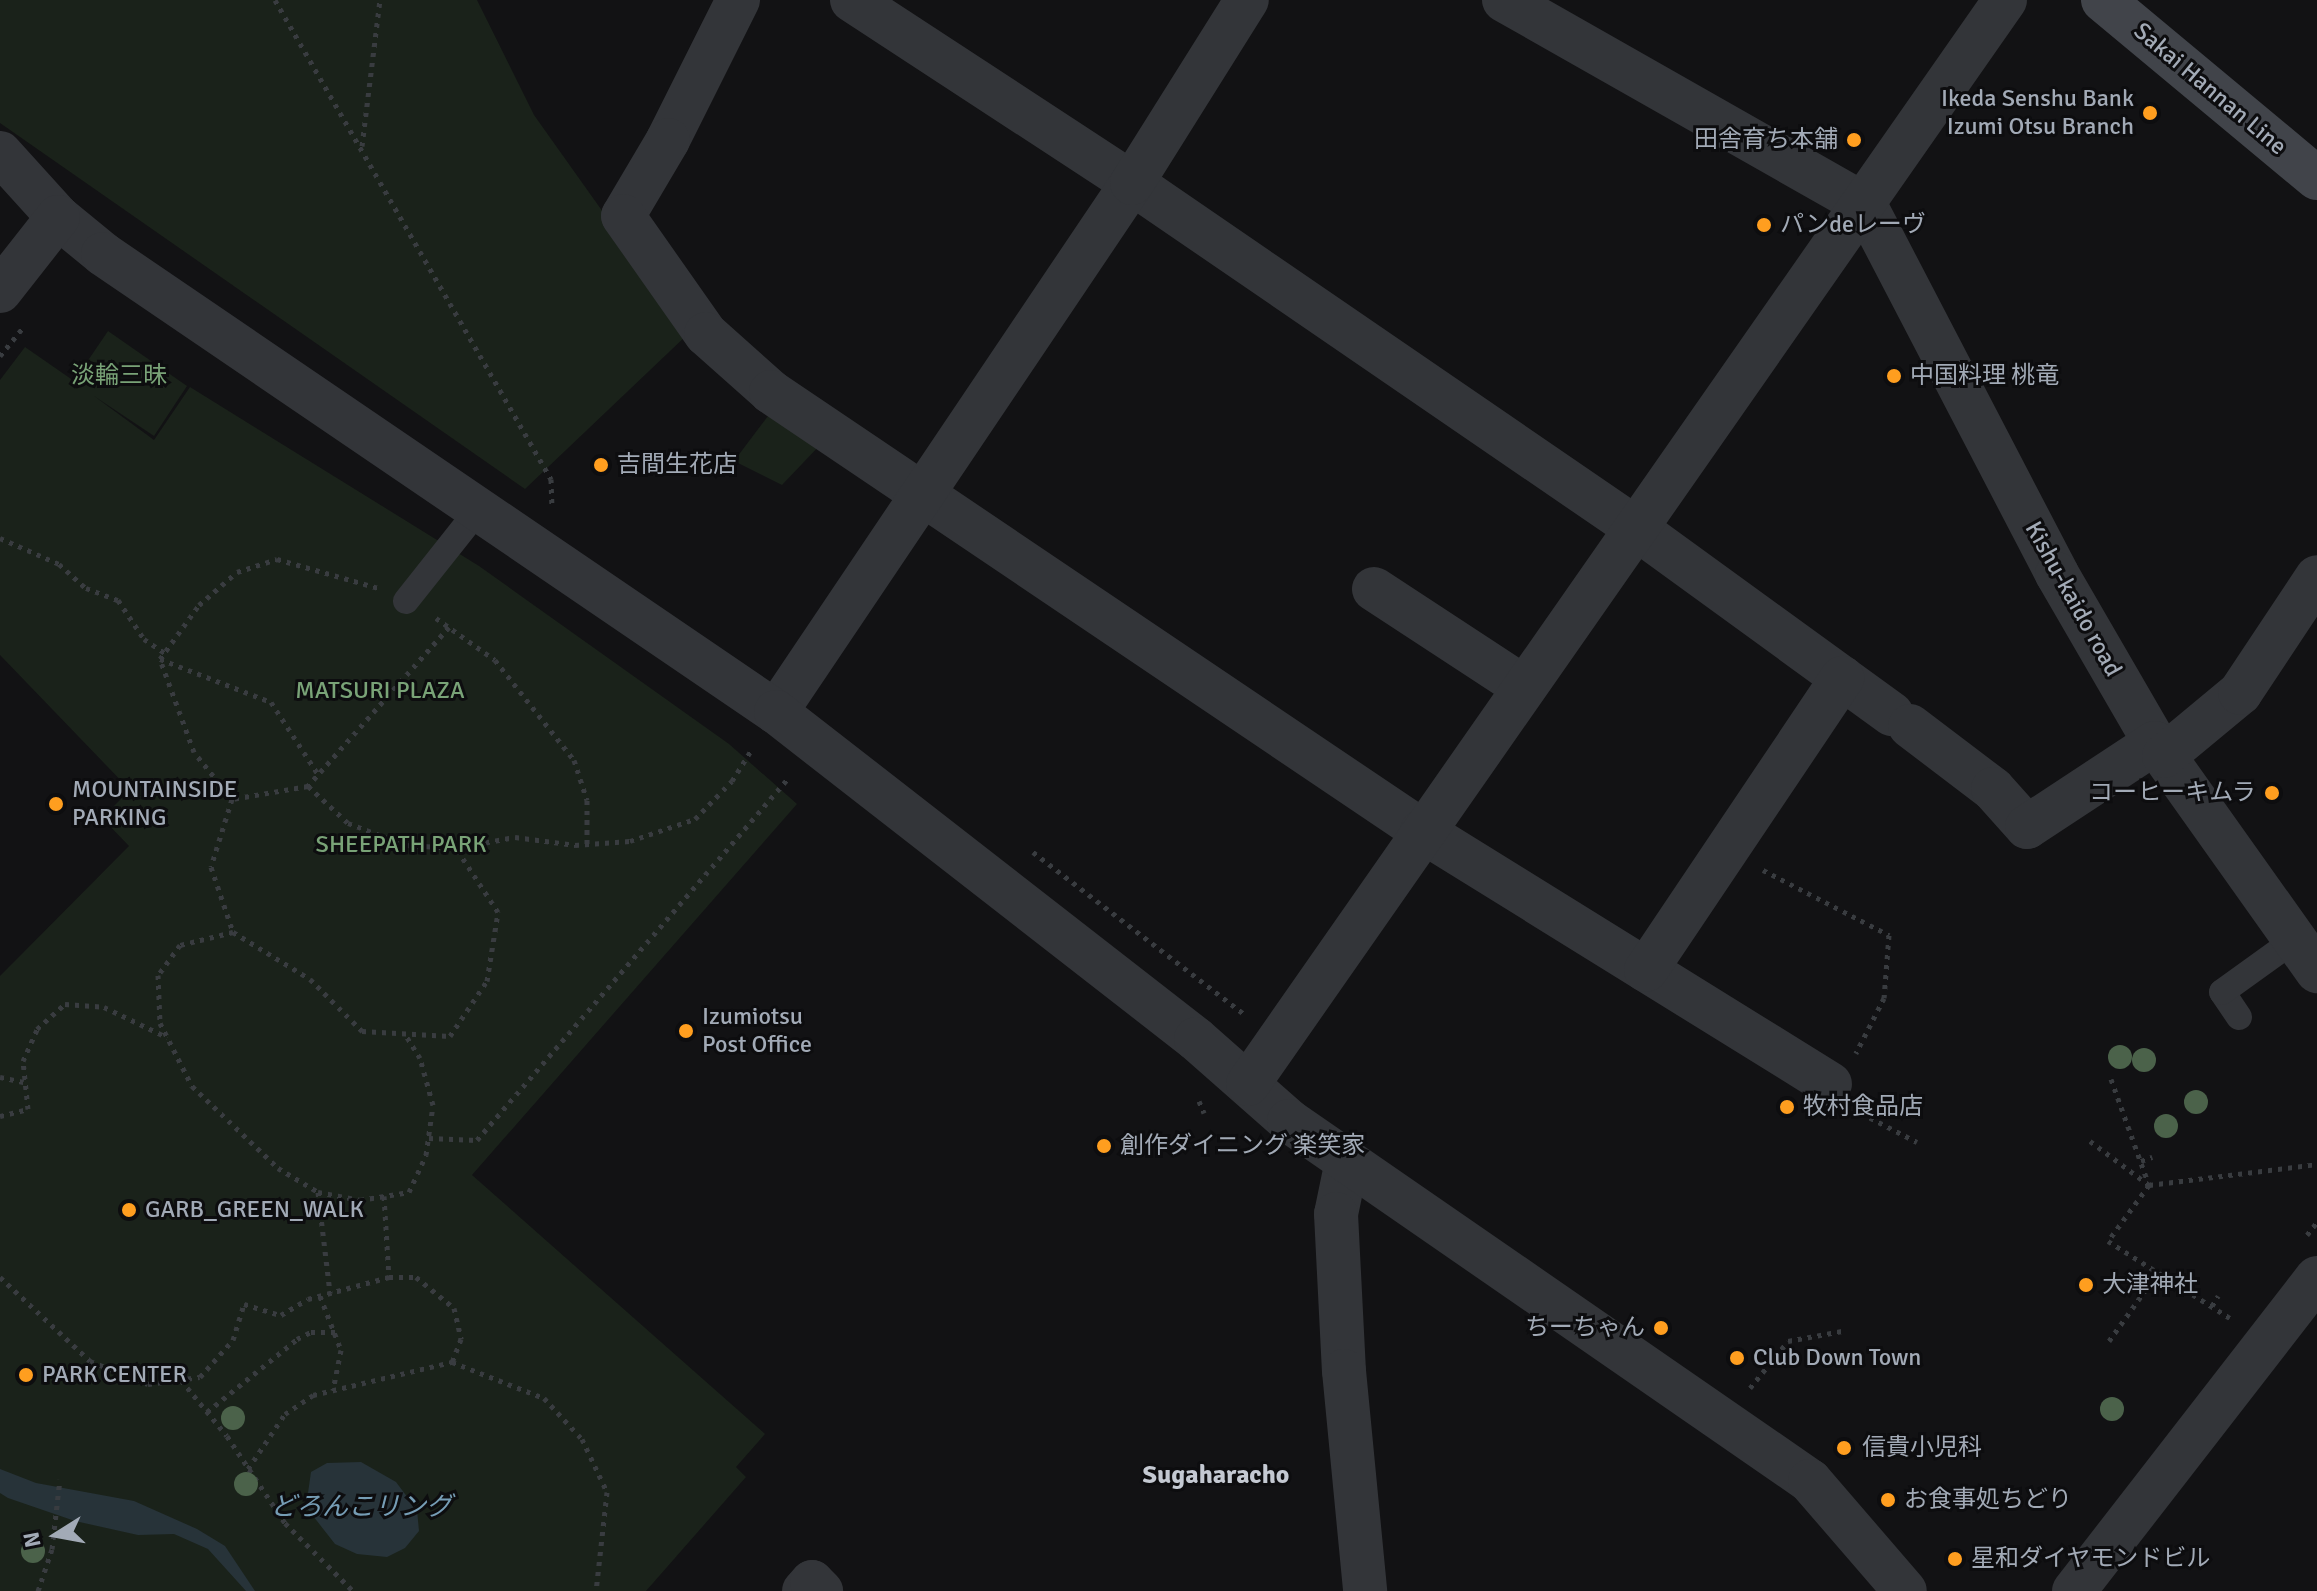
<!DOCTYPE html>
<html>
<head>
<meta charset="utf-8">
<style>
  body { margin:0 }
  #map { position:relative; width:2317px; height:1591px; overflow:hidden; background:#121214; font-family:Signika,"Noto Sans JP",sans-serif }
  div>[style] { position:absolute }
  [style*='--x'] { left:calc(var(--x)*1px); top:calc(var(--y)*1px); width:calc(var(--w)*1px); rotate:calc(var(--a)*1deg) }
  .green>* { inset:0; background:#1a221a }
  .water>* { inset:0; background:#273339 }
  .path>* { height:5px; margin-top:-2.5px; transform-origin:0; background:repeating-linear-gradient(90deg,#393c40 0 4px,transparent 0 10px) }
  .service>* { height:26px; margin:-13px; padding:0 13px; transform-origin:13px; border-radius:13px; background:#333539 }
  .minor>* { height:44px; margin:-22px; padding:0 22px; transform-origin:22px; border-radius:22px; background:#333539 }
  .tertiary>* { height:44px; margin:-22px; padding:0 22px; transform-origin:22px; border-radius:22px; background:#333539 }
  .secondary>* { height:44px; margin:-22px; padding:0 22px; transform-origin:22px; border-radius:22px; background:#41444a }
  .trees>* { width:24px; height:24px; margin:-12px; border-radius:50%; background:#4b624a }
  .dots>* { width:22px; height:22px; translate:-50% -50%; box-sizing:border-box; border:4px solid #0d0d0f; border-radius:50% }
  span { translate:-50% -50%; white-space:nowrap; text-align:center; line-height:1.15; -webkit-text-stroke:6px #0d0d0f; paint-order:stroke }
  .street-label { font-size:24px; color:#a2aab6 }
  .poi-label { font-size:24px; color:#a2aab6 }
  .right { translate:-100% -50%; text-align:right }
  .left { translate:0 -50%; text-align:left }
  .park-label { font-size:24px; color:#79a377 }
  .neighbourhood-label { font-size:26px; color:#c4c9d2; font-weight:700 }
  .water-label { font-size:26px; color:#769db5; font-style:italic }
  .north { position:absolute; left:16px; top:1495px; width:80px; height:80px; -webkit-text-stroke:6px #0d0d0f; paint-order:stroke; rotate:259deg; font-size:22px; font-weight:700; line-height:32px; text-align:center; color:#a2aab6 }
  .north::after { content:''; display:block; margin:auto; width:28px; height:36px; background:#a2aab6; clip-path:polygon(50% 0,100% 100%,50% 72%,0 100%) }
</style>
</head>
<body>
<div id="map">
  <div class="green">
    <div style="clip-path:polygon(0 0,477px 0,534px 115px,689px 333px,525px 489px,0 123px)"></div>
    <div style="clip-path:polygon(108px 331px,187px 386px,154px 436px,94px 396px,154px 440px,190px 387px,479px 566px,729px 744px,797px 804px,472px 1175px,765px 1434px,736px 1467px,746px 1477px,646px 1591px,0 1591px,0 976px,129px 846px,102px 818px,130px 790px,0 655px,0 380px,25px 347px,74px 381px)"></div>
    <div style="clip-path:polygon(777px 404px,822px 443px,782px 485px,734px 461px)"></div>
  </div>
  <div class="water">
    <div style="clip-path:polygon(361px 1462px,396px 1482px,417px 1510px,419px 1531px,405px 1548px,387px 1557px,357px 1554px,335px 1544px,306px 1507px,311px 1472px,327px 1463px)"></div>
    <div style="clip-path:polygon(0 1469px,36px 1483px,134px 1501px,197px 1529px,225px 1546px,255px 1591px,246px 1591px,208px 1549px,174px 1534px,138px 1535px,75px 1521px,8px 1498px,0 1493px)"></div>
  </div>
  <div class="path">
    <div style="--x:275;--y:0;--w:553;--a:60.05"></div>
    <div style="--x:551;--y:479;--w:29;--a:88"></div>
    <div style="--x:362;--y:146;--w:147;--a:-83"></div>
    <div style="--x:0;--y:356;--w:35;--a:-51"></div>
    <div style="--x:0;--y:538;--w:64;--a:23.8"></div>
    <div style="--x:59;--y:564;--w:36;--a:42"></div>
    <div style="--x:86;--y:588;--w:34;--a:21"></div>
    <div style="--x:118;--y:600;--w:47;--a:56.3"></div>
    <div style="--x:144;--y:639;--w:25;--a:34"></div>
    <div style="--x:436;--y:618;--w:72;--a:35.4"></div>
    <div style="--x:495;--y:660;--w:127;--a:51.7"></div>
    <div style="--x:574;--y:760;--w:42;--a:72"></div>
    <div style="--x:587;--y:800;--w:45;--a:90"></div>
    <div style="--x:449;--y:627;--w:213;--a:131.6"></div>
    <div style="--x:308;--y:786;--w:77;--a:170.3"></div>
    <div style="--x:232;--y:799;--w:71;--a:107.2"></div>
    <div style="--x:211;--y:867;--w:69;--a:71.3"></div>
    <div style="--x:233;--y:932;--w:90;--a:31.4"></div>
    <div style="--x:310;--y:979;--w:74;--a:45"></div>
    <div style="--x:362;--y:1031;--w:88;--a:3.3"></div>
    <div style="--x:450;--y:1036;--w:66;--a:-56.1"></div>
    <div style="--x:487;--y:981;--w:70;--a:-80.9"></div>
    <div style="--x:498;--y:912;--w:77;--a:-123.3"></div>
    <div style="--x:160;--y:659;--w:67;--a:-54.2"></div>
    <div style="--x:199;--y:605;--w:50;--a:-41"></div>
    <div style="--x:237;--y:572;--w:42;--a:-18"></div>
    <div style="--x:277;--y:559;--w:105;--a:16"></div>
    <div style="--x:308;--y:786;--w:54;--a:42.8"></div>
    <div style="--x:348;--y:823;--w:62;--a:20.8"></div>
    <div style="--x:406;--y:845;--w:50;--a:3.4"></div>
    <div style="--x:456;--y:848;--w:60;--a:-10.6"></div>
    <div style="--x:515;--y:837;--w:61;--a:7.6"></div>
    <div style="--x:575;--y:845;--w:55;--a:-4.2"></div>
    <div style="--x:630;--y:841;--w:69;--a:-18.7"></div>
    <div style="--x:695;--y:819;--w:53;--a:-45.8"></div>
    <div style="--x:732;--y:781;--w:38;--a:-58"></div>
    <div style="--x:232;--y:799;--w:60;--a:-129"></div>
    <div style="--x:194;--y:752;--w:99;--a:-110.1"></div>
    <div style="--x:160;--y:659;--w:119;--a:21.2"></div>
    <div style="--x:271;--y:702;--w:86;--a:56.9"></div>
    <div style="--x:1033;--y:852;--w:266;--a:37.5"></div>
    <div style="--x:1763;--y:870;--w:142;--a:27.3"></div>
    <div style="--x:1889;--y:935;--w:63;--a:94.5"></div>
    <div style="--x:1884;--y:998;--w:62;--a:117"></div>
    <div style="--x:233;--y:932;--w:55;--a:166.2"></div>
    <div style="--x:180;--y:945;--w:37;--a:126"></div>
    <div style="--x:158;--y:975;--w:48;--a:87.6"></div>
    <div style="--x:160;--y:1023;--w:71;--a:63.1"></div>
    <div style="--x:192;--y:1086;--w:119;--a:43.6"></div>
    <div style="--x:278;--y:1168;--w:47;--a:31"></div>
    <div style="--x:318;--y:1192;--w:43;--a:10.8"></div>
    <div style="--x:360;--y:1200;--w:50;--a:-9.3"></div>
    <div style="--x:409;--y:1192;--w:41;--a:-65.3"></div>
    <div style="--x:426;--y:1155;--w:50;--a:-82"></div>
    <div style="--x:433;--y:1105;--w:49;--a:-105.5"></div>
    <div style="--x:420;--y:1058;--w:28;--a:-122"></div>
    <div style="--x:0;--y:1077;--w:24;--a:12"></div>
    <div style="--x:2111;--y:1079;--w:113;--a:70.3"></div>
    <div style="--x:2149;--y:1185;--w:169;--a:-7.1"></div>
    <div style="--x:1199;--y:1101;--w:13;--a:67"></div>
    <div style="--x:1861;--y:1113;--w:63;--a:27.4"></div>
    <div style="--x:0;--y:1116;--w:29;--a:-14"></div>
    <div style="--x:28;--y:1109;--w:48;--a:-95.9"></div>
    <div style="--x:23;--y:1061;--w:35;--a:-66"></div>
    <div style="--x:37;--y:1029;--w:38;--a:-42"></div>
    <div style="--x:65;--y:1004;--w:39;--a:4"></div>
    <div style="--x:104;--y:1007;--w:70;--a:25.5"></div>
    <div style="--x:429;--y:1138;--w:48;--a:2.4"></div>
    <div style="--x:477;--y:1140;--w:479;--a:-49.3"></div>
    <div style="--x:2090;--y:1141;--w:74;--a:36.7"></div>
    <div style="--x:2149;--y:1185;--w:69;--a:126.2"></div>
    <div style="--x:2108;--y:1241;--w:144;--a:32.3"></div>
    <div style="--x:2141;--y:1161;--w:12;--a:-20"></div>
    <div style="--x:318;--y:1192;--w:102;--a:83.2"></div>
    <div style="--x:384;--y:1196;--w:81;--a:86.5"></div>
    <div style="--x:389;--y:1277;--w:27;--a:0"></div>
    <div style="--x:416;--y:1277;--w:49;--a:39.2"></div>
    <div style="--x:454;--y:1308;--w:32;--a:77"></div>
    <div style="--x:461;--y:1339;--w:25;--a:111"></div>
    <div style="--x:452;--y:1362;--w:99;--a:21.4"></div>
    <div style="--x:544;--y:1398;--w:56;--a:47.2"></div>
    <div style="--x:582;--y:1439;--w:59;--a:64.7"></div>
    <div style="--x:607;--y:1492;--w:100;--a:96.3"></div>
    <div style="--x:2307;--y:1235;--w:16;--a:-52"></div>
    <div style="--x:0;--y:1277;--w:123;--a:43"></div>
    <div style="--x:90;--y:1361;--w:62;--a:21.6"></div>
    <div style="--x:148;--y:1384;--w:52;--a:-7.7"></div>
    <div style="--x:200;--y:1377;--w:50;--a:-48.3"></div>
    <div style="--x:233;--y:1340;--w:38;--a:-73"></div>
    <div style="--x:244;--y:1304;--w:39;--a:17"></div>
    <div style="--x:281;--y:1315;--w:31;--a:-31"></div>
    <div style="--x:308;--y:1299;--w:84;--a:-15.2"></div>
    <div style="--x:320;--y:1296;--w:58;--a:68.7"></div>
    <div style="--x:341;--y:1350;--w:41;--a:101.3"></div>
    <div style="--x:2212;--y:1306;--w:12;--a:-59"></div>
    <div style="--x:2109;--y:1341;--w:86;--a:-54.5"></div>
    <div style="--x:181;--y:1380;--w:72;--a:50.6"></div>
    <div style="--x:227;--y:1436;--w:105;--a:56.3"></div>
    <div style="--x:285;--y:1523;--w:96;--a:45"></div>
    <div style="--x:1750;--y:1388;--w:60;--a:-51"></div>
    <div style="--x:1788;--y:1341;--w:55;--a:-10.5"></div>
    <div style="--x:207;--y:1412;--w:116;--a:-39"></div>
    <div style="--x:297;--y:1339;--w:16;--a:-27"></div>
    <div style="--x:311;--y:1332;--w:25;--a:0"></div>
    <div style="--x:248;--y:1469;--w:66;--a:-56.1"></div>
    <div style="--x:285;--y:1414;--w:34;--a:-34"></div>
    <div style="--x:313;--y:1395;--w:143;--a:-13.4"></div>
    <div style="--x:38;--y:1591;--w:44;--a:-71.6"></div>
    <div style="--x:52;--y:1549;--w:70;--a:-83.5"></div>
  </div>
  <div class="service">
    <div style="--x:406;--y:601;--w:117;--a:-51.6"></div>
    <div style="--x:2239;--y:1017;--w:30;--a:-124"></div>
    <div style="--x:2222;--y:992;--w:89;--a:-35.8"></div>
  </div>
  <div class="minor">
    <div style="--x:738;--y:0;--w:157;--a:116.6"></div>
    <div style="--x:668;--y:140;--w:88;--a:120.6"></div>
    <div style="--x:623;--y:216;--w:144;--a:54.9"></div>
    <div style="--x:706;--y:334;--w:87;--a:41.7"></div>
    <div style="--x:771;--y:392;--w:785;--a:33.99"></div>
    <div style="--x:1422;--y:831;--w:480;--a:31.8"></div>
    <div style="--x:852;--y:0;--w:334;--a:33.2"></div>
    <div style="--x:1132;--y:183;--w:612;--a:34.42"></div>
    <div style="--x:1637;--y:529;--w:315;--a:36"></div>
    <div style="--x:1504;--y:0;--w:415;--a:29.6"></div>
    <div style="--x:1865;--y:205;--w:416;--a:62.5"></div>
    <div style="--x:2057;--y:574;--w:195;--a:59.9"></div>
    <div style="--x:2155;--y:743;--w:280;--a:54.6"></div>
    <div style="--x:1374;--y:589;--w:179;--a:33.2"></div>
    <div style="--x:776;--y:712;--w:638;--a:-56.06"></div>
    <div style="--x:1132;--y:183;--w:216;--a:-57.9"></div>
    <div style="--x:1910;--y:726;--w:104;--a:37.2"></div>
    <div style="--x:1993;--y:789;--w:51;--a:48.2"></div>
    <div style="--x:2027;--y:827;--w:153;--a:-33.3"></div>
    <div style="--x:2164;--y:756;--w:99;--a:-39.7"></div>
    <div style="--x:2240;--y:693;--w:139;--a:-56.4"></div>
    <div style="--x:1646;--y:970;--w:352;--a:-56.1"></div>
    <div style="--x:1347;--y:1161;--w:54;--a:101.7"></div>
    <div style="--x:1336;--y:1214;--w:157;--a:87.1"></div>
    <div style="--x:1344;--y:1371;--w:221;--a:84.5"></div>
    <div style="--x:804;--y:1591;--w:12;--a:-48"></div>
    <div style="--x:812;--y:1582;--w:13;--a:45"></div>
    <div style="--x:2074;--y:1591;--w:396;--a:-52.2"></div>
  </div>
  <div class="tertiary">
    <div style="--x:0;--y:153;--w:86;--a:47.8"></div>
    <div style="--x:58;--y:217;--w:58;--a:39.4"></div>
    <div style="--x:103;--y:254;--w:814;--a:34.24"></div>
    <div style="--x:776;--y:712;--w:532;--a:37.9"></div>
    <div style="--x:1196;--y:1039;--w:124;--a:41.4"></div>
    <div style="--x:1289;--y:1121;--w:633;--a:34.64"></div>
    <div style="--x:1810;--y:1481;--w:145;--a:49.2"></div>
    <div style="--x:0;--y:291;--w:94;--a:-51.9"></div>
    <div style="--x:1248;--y:1084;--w:1322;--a:-55.07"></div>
  </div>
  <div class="secondary">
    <div style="--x:2103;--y:0;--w:278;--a:39.8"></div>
  </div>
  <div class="trees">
    <div style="left:2120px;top:1057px"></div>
    <div style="left:2144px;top:1060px"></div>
    <div style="left:2196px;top:1102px"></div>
    <div style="left:2166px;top:1126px"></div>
    <div style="left:2112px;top:1409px"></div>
    <div style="left:233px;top:1418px"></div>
    <div style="left:246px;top:1484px"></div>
    <div style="left:33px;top:1551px"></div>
  </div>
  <div class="dots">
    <div style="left:2150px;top:113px;background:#ff9e1f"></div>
    <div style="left:1854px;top:140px;background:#ff9e1f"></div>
    <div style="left:1764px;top:225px;background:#ff9e1f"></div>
    <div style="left:1894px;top:376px;background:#ff9e1f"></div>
    <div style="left:601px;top:465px;background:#ff9e1f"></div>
    <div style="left:2272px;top:793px;background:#ff9e1f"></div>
    <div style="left:56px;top:804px;background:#ff9e1f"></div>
    <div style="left:686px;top:1031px;background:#ff9e1f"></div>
    <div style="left:1787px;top:1107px;background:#ff9e1f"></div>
    <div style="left:1104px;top:1146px;background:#ff9e1f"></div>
    <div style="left:129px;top:1210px;background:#ff9e1f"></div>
    <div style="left:2086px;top:1285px;background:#ff9e1f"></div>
    <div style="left:1661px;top:1328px;background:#ff9e1f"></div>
    <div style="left:1737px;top:1358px;background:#ff9e1f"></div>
    <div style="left:26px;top:1375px;background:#ff9e1f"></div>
    <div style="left:1844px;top:1448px;background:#ff9e1f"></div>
    <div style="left:1888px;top:1500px;background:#ff9e1f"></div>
    <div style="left:1955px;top:1559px;background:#ff9e1f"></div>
  </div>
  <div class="street-label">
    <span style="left:2210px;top:89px;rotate:40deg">Sakai Hannan Line</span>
    <span style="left:2073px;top:599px;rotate:61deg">Kishu-kaido road</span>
  </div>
  <div class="poi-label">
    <span class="right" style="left:2134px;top:113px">Ikeda Senshu Bank<br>Izumi Otsu Branch</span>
    <span class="right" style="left:1838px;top:140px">田舎育ち本舗</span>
    <span class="left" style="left:1780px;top:225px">パンdeレーヴ</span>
    <span class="left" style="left:1910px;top:376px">中国料理 桃竜</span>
    <span class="left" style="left:617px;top:465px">吉間生花店</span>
    <span class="left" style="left:72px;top:804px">MOUNTAINSIDE<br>PARKING</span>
    <span class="right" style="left:2256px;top:793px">コーヒーキムラ</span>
    <span class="left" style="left:702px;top:1031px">Izumiotsu<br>Post Office</span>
    <span class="left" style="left:1803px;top:1107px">牧村食品店</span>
    <span class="left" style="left:1120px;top:1146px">創作ダイニング 楽笑家</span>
    <span class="left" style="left:145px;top:1210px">GARB_GREEN_WALK</span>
    <span class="left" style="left:2102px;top:1285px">大津神社</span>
    <span class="right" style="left:1645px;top:1328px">ちーちゃん</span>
    <span class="left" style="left:1753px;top:1358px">Club Down Town</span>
    <span class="left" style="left:42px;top:1375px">PARK CENTER</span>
    <span class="left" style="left:1862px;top:1448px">信貴小児科</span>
    <span class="left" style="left:1904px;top:1500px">お食事処ちどり</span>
    <span class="left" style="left:1971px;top:1559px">星和ダイヤモンドビル</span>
  </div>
  <div class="park-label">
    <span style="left:119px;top:376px">淡輪三昧</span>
    <span style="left:380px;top:691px">MATSURI PLAZA</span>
    <span style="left:401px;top:845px">SHEEPATH PARK</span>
  </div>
  <div class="neighbourhood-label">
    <span style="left:1216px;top:1476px">Sugaharacho</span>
  </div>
  <div class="water-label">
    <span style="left:361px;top:1508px">どろんこリング</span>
  </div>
  <div class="north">N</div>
</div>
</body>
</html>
